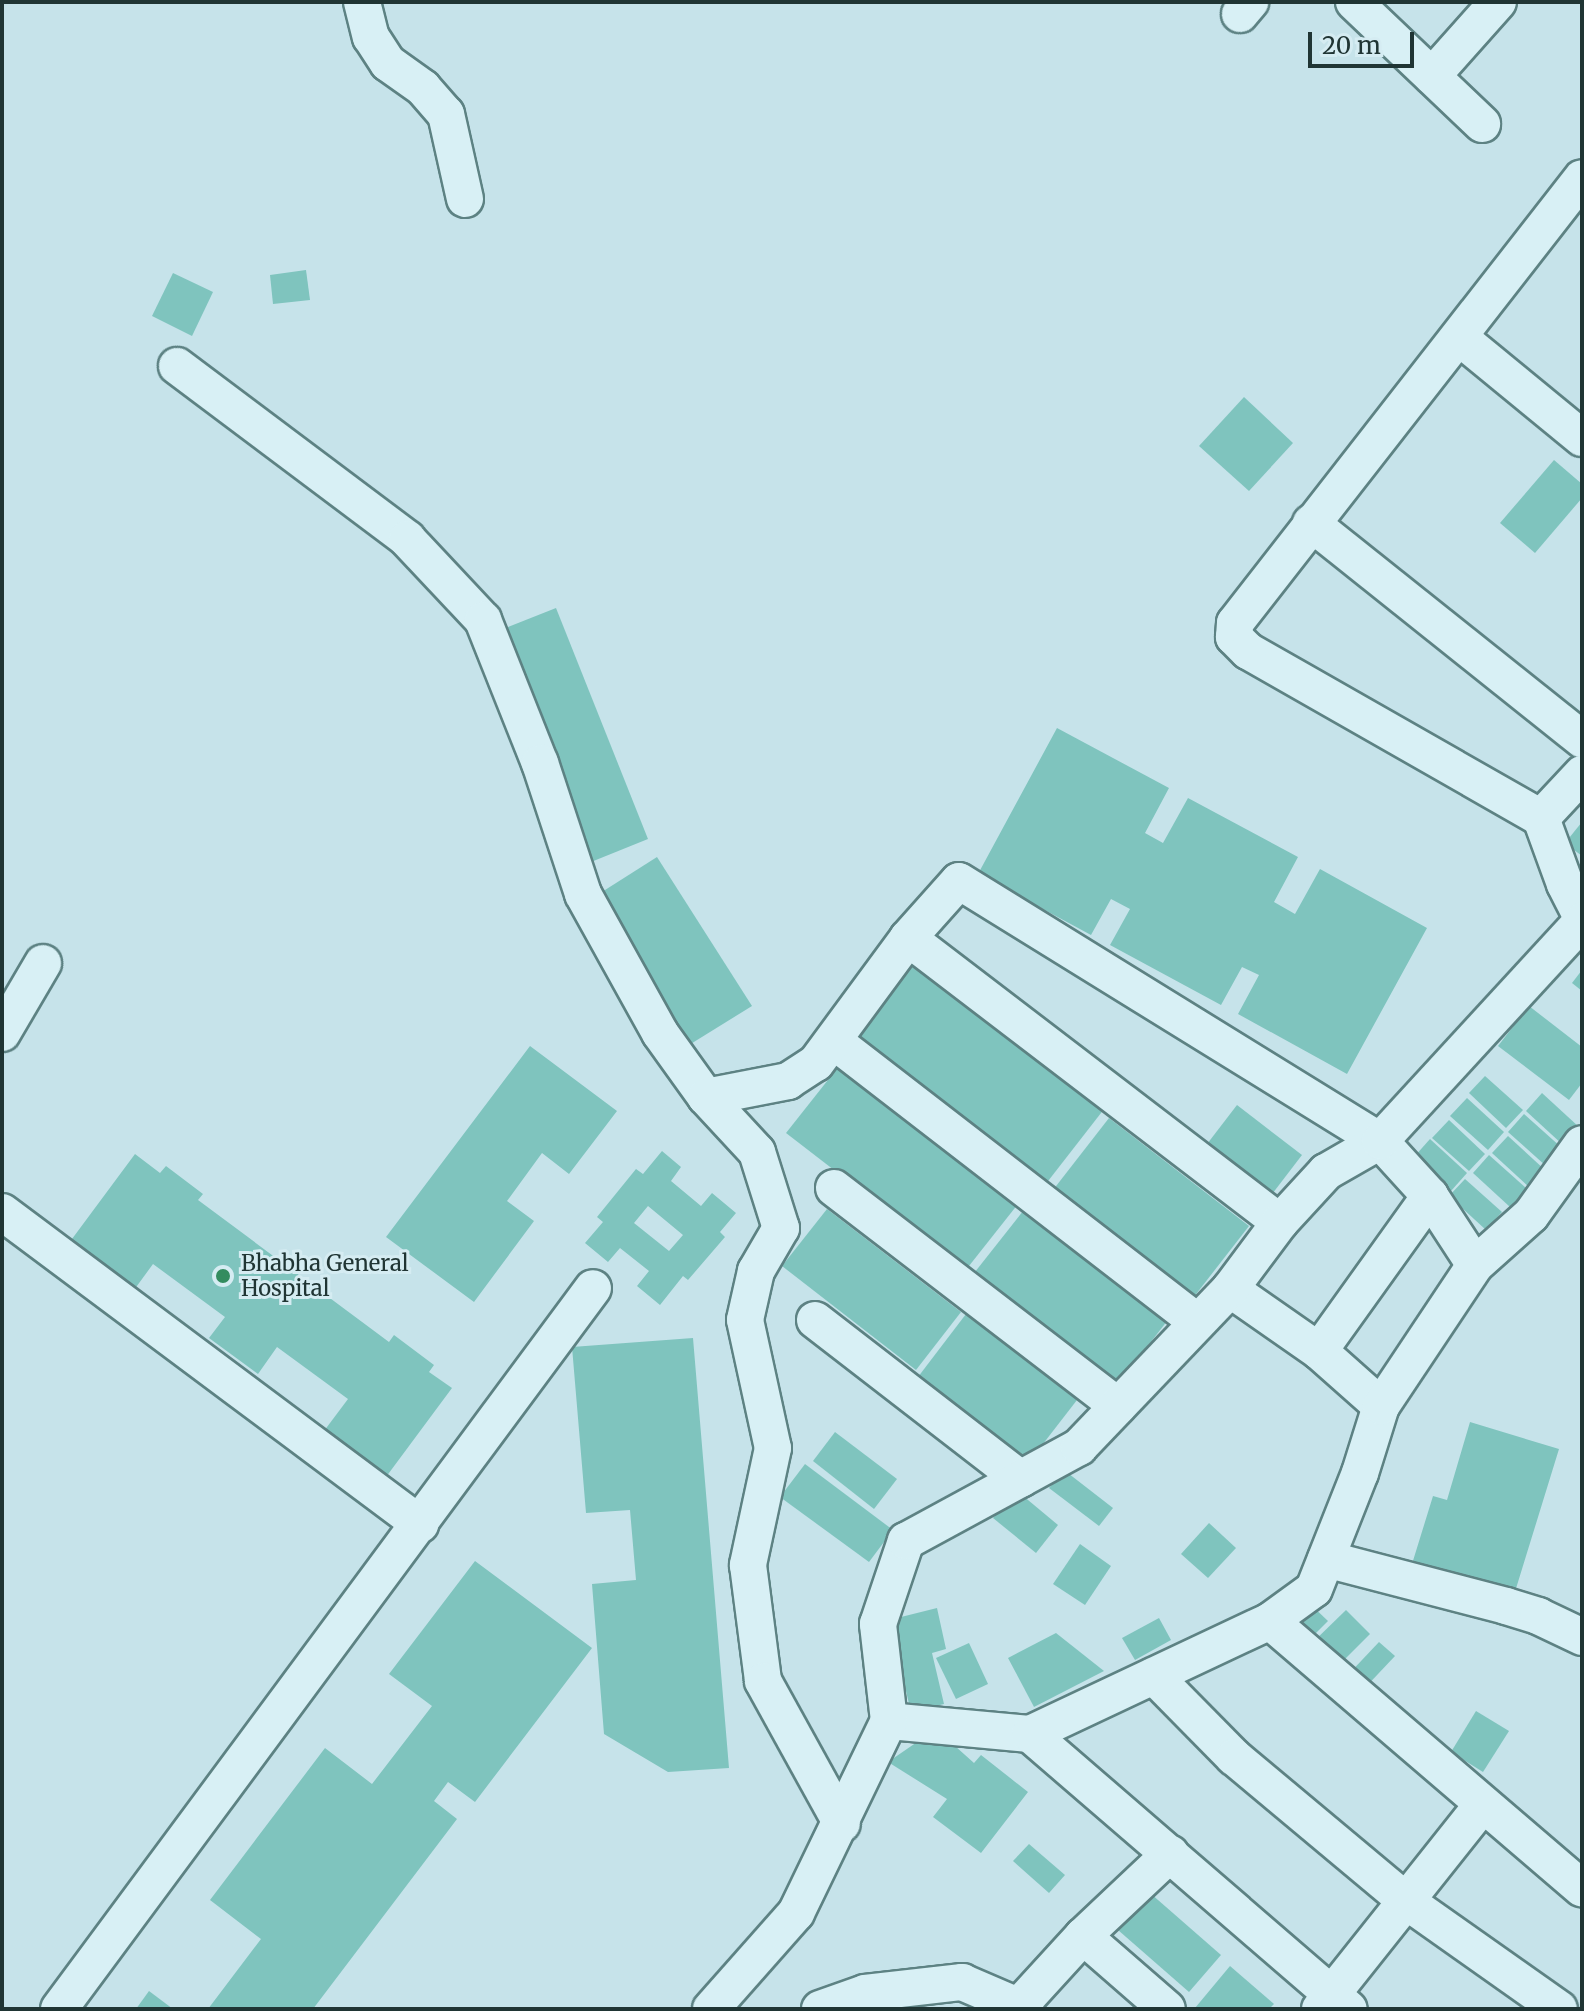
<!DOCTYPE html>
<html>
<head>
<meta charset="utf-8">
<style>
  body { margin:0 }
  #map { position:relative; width:1584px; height:2011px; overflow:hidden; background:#c6e3ea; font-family:Merriweather,serif }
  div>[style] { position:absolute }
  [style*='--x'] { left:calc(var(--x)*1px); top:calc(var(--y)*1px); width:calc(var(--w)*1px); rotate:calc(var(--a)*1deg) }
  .building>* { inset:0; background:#7fc4be }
  .roads { filter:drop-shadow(2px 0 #5d8283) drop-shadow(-2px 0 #5d8283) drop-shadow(0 2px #5d8283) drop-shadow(0 -2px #5d8283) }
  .minor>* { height:36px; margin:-18px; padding:0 18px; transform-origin:18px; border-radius:18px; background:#d8f0f5 }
  .dots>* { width:22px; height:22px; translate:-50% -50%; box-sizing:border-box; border:4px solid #d5ecf2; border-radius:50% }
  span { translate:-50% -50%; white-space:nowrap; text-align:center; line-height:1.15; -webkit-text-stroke:6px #d5ecf2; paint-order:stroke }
  .poi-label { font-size:22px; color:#203534 }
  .left { translate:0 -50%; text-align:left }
  .frame { position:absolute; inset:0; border:4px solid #203534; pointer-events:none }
  .scale { position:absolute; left:1308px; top:32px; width:106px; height:36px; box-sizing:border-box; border:4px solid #203534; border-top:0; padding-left:10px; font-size:24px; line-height:28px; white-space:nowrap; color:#203534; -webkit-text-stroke:6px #d5ecf2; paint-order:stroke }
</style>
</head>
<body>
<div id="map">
  <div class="building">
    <div style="clip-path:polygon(306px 270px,310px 300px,273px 304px,270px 275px)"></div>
    <div style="clip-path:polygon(173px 273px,213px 292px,192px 336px,152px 316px)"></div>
    <div style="clip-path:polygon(1244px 397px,1293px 443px,1249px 491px,1199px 446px)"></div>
    <div style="clip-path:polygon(1554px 460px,1582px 484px,1582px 498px,1535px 553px,1500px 523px)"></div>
    <div style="clip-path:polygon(556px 608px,648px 839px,591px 862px,498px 631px)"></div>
    <div style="clip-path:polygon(1057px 728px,1169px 788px,1145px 833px,1163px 843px,1188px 798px,1298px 857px,1274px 902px,1295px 914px,1320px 869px,1427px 928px,1347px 1074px,1238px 1014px,1259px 975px,1242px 967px,1221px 1005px,1110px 945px,1130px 909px,1111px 899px,1091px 935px,978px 874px)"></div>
    <div style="clip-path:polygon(1582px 822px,1582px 856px,1565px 843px)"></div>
    <div style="clip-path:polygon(657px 857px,752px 1006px,689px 1045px,594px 897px)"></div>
    <div style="clip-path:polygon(916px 956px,1108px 1104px,1045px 1185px,853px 1037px)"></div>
    <div style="clip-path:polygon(1582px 970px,1582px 991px,1572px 983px)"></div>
    <div style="clip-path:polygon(1529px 1006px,1582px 1047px,1582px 1083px,1569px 1100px,1498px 1046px)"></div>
    <div style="clip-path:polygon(530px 1046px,617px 1111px,569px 1174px,542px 1153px,507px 1201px,534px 1221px,474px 1302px,386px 1237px)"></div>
    <div style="clip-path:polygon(839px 1066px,1018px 1204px,965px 1271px,786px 1133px)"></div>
    <div style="clip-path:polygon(1485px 1076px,1523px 1110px,1506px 1128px,1469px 1093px)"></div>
    <div style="clip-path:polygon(1542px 1093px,1579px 1127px,1563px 1145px,1526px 1111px)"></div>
    <div style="clip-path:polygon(1467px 1098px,1504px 1132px,1488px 1150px,1450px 1116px)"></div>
    <div style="clip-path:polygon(1237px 1105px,1302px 1155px,1269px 1198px,1204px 1148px)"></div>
    <div style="clip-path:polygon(1524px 1114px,1562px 1148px,1546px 1166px,1508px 1132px)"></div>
    <div style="clip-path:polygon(1109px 1118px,1249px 1226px,1193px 1298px,1053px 1190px)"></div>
    <div style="clip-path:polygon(1449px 1120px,1485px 1154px,1469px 1171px,1432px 1138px)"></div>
    <div style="clip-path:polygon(1508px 1136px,1545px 1170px,1529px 1187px,1492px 1153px)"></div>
    <div style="clip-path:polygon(1430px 1139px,1467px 1173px,1451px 1191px,1414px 1157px)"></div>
    <div style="clip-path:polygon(evenodd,662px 1151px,681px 1167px,671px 1181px,701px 1206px,712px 1193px,736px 1213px,720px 1232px,725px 1237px,688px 1280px,683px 1276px,660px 1305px,637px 1286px,649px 1271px,620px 1248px,608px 1262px,585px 1243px,603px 1222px,597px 1217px,636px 1169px,643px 1174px,662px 1151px,648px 1206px,683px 1235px,669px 1251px,634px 1223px,648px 1206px)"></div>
    <div style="clip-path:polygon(135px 1154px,160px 1173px,166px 1166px,203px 1194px,198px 1200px,389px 1342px,394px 1335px,434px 1365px,429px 1372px,452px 1388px,386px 1477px,324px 1431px,348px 1399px,277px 1347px,258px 1374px,209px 1338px,225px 1317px,153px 1264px,134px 1290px,69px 1243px)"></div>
    <div style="clip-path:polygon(1489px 1155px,1527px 1189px,1510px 1207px,1473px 1173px)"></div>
    <div style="clip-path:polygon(1465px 1179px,1502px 1212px,1486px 1230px,1449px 1196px)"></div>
    <div style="clip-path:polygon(1027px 1206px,1171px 1316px,1115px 1388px,971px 1277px)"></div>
    <div style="clip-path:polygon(827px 1209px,961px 1312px,916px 1370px,782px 1266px)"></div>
    <div style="clip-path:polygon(966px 1314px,1077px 1400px,1029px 1462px,918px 1377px)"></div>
    <div style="clip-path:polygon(693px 1338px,729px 1768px,668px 1772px,604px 1734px,592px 1584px,636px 1580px,630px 1510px,586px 1513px,572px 1347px)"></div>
    <div style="clip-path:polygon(1470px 1422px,1559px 1449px,1514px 1595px,1412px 1564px,1433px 1496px,1447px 1500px)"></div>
    <div style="clip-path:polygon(835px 1432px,897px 1479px,874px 1509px,813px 1461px)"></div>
    <div style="clip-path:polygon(805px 1464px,893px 1530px,869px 1562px,780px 1497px)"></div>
    <div style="clip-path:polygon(1064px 1470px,1113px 1508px,1099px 1526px,1049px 1488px)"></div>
    <div style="clip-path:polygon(1016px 1490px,1058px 1525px,1036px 1553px,993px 1518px)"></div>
    <div style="clip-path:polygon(1209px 1523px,1236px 1548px,1208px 1578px,1181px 1554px)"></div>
    <div style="clip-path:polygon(1080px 1544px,1111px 1566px,1085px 1605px,1053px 1584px)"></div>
    <div style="clip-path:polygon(475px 1561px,592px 1648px,475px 1802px,448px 1782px,434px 1801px,457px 1819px,313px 2009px,208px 2009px,261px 1939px,210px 1900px,325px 1748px,372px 1784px,432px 1706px,389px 1674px)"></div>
    <div style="clip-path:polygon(1309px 1603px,1328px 1621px,1307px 1642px,1288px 1624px)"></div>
    <div style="clip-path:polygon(937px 1608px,946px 1649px,932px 1653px,944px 1704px,911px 1712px,889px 1620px)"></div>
    <div style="clip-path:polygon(1346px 1610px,1370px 1634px,1333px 1671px,1309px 1646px)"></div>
    <div style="clip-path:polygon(1159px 1618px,1171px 1640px,1135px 1660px,1122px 1638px)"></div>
    <div style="clip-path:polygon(1056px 1633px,1104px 1671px,1034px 1707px,1008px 1658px)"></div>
    <div style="clip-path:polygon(1379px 1642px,1395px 1656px,1361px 1692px,1345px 1678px)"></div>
    <div style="clip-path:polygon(969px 1643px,988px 1684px,956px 1699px,936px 1658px)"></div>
    <div style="clip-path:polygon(1476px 1711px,1509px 1731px,1483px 1772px,1451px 1752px)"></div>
    <div style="clip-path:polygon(936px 1729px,974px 1763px,981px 1755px,1028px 1792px,981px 1853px,933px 1817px,947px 1799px,888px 1762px)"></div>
    <div style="clip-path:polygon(1029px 1844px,1065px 1875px,1049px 1893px,1013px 1861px)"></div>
    <div style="clip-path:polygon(1142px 1886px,1221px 1955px,1189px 1992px,1110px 1923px)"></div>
    <div style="clip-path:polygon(1230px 1966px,1274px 2004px,1269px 2009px,1195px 2008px)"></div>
    <div style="clip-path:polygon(149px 1991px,173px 2009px,136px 2009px)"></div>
  </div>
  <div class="roads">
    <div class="minor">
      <div style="--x:362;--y:2;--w:36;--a:76"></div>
      <div style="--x:371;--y:37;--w:31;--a:57"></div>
      <div style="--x:388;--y:63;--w:43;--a:35.5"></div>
      <div style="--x:423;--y:88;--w:35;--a:49"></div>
      <div style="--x:446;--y:114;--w:87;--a:77.4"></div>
      <div style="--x:1354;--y:2;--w:177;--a:43.6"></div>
      <div style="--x:1240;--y:14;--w:16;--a:-50"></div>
      <div style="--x:1432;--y:76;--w:99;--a:-48.3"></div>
      <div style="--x:1459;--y:337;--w:159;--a:39.4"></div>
      <div style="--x:177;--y:366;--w:288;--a:36.9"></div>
      <div style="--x:407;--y:539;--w:111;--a:46.8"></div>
      <div style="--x:483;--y:620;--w:154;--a:68.3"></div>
      <div style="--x:540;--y:763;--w:138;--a:71.8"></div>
      <div style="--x:583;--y:894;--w:159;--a:61"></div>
      <div style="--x:660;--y:1033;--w:79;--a:54.3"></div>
      <div style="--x:706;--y:1097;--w:75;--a:47.2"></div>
      <div style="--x:757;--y:1152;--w:80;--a:72.5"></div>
      <div style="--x:781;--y:1228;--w:50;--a:120.2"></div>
      <div style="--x:756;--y:1271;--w:50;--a:102.7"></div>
      <div style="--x:745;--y:1320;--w:131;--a:77.7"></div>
      <div style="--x:773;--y:1448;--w:120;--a:102.1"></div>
      <div style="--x:748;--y:1565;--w:117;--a:82.6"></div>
      <div style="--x:763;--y:1681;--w:163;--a:61.1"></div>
      <div style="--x:1311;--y:523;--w:347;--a:38.6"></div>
      <div style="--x:1582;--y:774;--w:60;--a:133"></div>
      <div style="--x:1541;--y:818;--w:70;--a:70"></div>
      <div style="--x:1565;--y:884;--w:37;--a:63"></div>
      <div style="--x:1541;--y:818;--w:337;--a:-150.3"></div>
      <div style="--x:1248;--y:651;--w:20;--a:-135"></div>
      <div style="--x:1234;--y:637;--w:14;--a:-86"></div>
      <div style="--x:1235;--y:623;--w:564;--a:-52.05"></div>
      <div style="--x:908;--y:938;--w:468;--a:37.4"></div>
      <div style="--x:2;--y:1033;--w:81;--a:-59.6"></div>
      <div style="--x:835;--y:1042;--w:456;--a:37.7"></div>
      <div style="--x:706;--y:1097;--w:84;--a:-11"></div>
      <div style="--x:788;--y:1081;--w:33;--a:-33"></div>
      <div style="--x:816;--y:1063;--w:155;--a:-53.6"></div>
      <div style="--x:908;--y:938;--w:76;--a:-48.2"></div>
      <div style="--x:959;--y:881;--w:495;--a:31.7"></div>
      <div style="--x:1380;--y:1141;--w:74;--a:47.7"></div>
      <div style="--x:1430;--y:1196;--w:82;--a:56.9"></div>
      <div style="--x:834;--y:1188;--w:358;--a:37.5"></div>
      <div style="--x:2;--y:1212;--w:522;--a:36.74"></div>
      <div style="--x:1230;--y:1289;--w:108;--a:34.9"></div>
      <div style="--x:1319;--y:1351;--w:83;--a:41.6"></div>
      <div style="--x:815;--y:1320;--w:260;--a:37.7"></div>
      <div style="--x:1319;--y:1351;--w:191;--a:-54.4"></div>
      <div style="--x:1326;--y:1559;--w:186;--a:14.6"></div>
      <div style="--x:1506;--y:1606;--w:34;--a:17"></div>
      <div style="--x:1538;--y:1616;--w:49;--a:25.5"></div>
      <div style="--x:1270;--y:1621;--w:411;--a:40.6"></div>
      <div style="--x:1154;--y:1676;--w:114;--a:45.4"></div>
      <div style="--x:1234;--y:1757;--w:224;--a:39.9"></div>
      <div style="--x:1406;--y:1901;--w:187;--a:35.2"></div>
      <div style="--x:889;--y:1721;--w:142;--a:5.3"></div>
      <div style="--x:1030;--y:1734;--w:265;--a:-25.2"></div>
      <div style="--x:1270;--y:1621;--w:54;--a:-36"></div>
      <div style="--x:1314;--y:1589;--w:125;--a:-68.4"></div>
      <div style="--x:1360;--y:1473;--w:70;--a:-72.6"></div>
      <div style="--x:1381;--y:1406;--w:169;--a:-56.3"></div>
      <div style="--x:1475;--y:1265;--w:75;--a:-41.8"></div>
      <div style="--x:1531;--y:1215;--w:87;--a:-54.3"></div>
      <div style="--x:1030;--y:1734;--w:421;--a:40.8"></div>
      <div style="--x:1083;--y:1936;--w:111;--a:41"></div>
      <div style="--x:1020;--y:2005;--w:93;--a:-47.6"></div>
      <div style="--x:1083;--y:1936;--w:120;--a:-43.3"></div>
      <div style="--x:59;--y:2009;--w:897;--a:-53.47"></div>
      <div style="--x:711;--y:2009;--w:128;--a:-48.5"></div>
      <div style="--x:796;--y:1913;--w:213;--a:-64.2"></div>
      <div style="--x:889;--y:1721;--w:98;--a:-96.5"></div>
      <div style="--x:878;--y:1624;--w:88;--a:-71.4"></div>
      <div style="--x:906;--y:1541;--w:197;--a:-28.5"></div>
      <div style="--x:1079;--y:1447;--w:219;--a:-46.3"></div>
      <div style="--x:1230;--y:1289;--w:84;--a:-53.3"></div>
      <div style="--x:1280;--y:1222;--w:68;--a:-47.4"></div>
      <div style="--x:1326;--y:1172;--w:62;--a:-29.9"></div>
      <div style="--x:1380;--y:1141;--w:299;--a:-47.4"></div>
      <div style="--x:820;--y:2009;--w:48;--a:-19.6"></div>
      <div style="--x:865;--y:1993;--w:98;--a:-6.5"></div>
      <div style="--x:962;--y:1982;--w:69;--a:23.2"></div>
      <div style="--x:1320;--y:2009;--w:260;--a:-51.5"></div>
    </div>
  </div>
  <div class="dots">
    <div style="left:223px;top:1276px;background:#338c5f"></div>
  </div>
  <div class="poi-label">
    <span class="left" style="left:241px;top:1276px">Bhabha General<br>Hospital</span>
  </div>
  <div class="frame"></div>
  <div class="scale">20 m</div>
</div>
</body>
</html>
